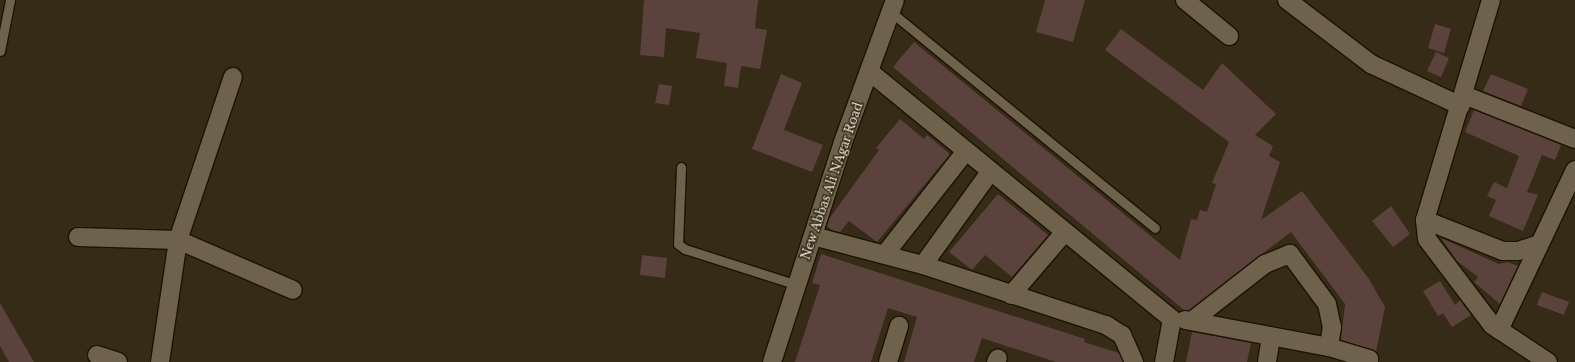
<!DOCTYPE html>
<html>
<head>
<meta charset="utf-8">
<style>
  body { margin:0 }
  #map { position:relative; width:1575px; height:362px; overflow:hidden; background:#352b16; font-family:"Libre Baskerville",serif }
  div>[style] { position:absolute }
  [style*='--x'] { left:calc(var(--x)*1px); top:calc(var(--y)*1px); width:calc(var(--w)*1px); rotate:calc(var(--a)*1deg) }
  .building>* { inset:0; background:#5b423d }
  .roads { filter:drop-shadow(1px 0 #1c1302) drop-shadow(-1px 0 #1c1302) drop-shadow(0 1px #1c1302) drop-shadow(0 -1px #1c1302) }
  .lane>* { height:9px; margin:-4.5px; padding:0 4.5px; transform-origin:4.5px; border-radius:4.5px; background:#6e624c }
  .street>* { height:18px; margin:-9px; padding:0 9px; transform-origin:9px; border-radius:9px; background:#6e624c }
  span { translate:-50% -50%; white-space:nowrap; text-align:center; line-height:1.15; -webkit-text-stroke:3px #352b16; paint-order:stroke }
  .street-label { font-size:12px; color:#eee7db }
</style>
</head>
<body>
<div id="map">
  <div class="building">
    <div style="clip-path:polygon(644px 0,758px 0,755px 28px,767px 30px,760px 69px,741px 66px,738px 88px,724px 86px,727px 63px,696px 58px,700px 33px,666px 28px,664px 57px,640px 55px)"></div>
    <div style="clip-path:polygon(1045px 0,1085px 0,1073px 42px,1036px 32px)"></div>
    <div style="clip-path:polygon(1435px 24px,1451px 29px,1444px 53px,1428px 48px)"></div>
    <div style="clip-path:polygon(1121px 29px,1203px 90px,1222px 63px,1276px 114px,1255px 135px,1273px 146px,1269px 156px,1280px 162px,1261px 220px,1302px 191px,1369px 279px,1385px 307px,1376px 352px,1341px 340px,1345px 304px,1291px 232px,1189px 310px,1184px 310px,893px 67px,914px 42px,1180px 260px,1191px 219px,1197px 220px,1200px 210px,1207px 212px,1216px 184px,1212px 183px,1229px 142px,1105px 50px)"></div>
    <div style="clip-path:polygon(1436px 52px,1449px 58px,1441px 77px,1427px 71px)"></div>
    <div style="clip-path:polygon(781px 74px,802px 83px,784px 130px,823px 145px,812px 172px,752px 149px)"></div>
    <div style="clip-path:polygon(1491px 74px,1528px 89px,1521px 106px,1483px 91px)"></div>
    <div style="clip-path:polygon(659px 84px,672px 86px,669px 105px,655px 103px)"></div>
    <div style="clip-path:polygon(1474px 110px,1561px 145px,1555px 160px,1542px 155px,1527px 192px,1538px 195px,1523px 231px,1489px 216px,1496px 200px,1487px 196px,1494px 182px,1507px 188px,1519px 156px,1465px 132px)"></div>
    <div style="clip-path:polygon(900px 119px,924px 139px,927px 135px,950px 154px,877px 242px,849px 221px,840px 232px,832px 230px,827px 226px,829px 219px,879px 150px,876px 148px)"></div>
    <div style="clip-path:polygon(998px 194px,1048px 235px,1012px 277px,985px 255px,972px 270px,949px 252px)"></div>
    <div style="clip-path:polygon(1391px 206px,1410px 234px,1393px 247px,1372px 221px)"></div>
    <div style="clip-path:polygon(1441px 238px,1499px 264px,1508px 262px,1518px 266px,1500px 304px,1474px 282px,1478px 277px,1457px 261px)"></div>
    <div style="clip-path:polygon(821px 254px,1085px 339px,1084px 342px,1119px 353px,1123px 362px,1056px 362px,982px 338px,974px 362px,904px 362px,917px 317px,888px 308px,871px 362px,795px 362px,820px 285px,812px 283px)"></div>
    <div style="clip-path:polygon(642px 255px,667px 258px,665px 278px,640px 275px)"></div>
    <div style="clip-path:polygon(1440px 281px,1455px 305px,1460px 300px,1471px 315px,1452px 327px,1443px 313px,1438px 316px,1423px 291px)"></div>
    <div style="clip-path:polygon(1542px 292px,1569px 302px,1564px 315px,1537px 305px)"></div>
    <div style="clip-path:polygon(0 303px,34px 362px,9px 362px,0 346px)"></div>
    <div style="clip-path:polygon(1192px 332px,1251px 343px,1247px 362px,1186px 362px)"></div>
  </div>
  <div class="roads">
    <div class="lane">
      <div style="--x:891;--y:12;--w:341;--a:39.3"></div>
      <div style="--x:0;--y:51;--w:52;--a:-78.9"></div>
      <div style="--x:681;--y:167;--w:77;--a:92.2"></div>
      <div style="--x:678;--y:244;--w:9;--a:36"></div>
      <div style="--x:685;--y:249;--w:118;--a:17.8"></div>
    </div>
    <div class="street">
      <div style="--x:1185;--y:0;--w:57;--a:39.3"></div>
      <div style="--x:1287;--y:0;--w:106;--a:37.3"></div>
      <div style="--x:1371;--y:64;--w:99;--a:25"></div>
      <div style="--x:1491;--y:0;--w:230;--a:106.7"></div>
      <div style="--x:1425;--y:220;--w:19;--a:84"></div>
      <div style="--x:1427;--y:239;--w:108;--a:52.9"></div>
      <div style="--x:1492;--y:325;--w:67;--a:33.5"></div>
      <div style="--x:870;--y:72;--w:390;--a:39.3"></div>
      <div style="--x:1172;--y:319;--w:44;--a:100.5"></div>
      <div style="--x:1464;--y:95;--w:119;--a:21.6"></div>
      <div style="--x:1425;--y:220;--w:84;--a:21.7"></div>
      <div style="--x:1503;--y:251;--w:15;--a:0"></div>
      <div style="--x:1518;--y:251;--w:20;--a:-18"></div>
      <div style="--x:813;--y:236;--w:114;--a:14.8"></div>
      <div style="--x:923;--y:265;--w:193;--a:18.2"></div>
      <div style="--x:1106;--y:325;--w:19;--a:32"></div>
      <div style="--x:1122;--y:335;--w:30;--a:66"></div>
      <div style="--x:78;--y:237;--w:100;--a:1.7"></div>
      <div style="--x:178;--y:240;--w:125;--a:23.5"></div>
      <div style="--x:885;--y:254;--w:131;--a:-51.8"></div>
      <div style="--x:923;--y:265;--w:115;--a:-54.2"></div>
      <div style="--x:1011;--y:295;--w:82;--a:-49.5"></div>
      <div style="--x:1185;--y:320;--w:147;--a:10.6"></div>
      <div style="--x:1329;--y:347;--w:42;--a:16.7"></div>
      <div style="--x:1369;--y:359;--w:3;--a:90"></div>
      <div style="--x:1193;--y:320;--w:91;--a:-37.9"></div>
      <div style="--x:1265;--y:264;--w:27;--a:-22"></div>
      <div style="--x:1290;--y:254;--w:62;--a:53.5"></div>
      <div style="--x:1327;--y:304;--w:24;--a:78"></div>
      <div style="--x:1332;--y:327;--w:20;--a:99"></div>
      <div style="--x:1499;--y:330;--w:177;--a:-64.6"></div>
      <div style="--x:97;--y:355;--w:22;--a:18"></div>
      <div style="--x:160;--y:362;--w:123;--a:-81.6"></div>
      <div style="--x:178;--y:240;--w:172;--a:-71.4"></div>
      <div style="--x:772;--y:362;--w:231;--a:-72.1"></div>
      <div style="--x:843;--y:142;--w:151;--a:-69.9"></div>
      <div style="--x:888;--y:362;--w:38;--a:-73"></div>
      <div style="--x:996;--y:362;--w:4;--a:-63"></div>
      <div style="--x:1267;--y:362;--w:25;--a:-81"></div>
    </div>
  </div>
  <div class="street-label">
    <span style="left:832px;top:181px;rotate:-71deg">New Abbas Ali NAgar Road</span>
  </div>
</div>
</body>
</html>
